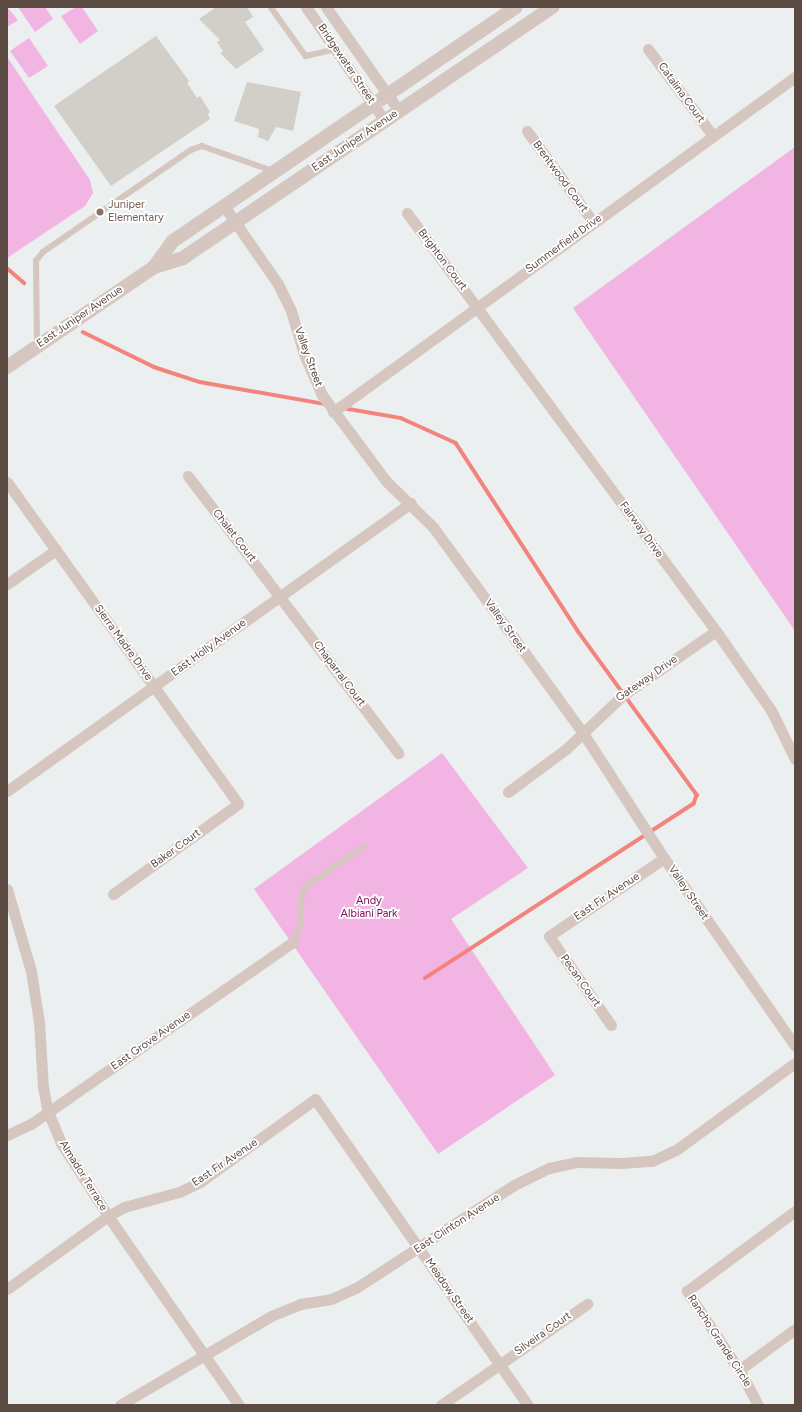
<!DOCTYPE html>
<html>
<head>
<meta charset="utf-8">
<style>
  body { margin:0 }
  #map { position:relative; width:802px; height:1412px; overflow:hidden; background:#ebefef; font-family:Figtree,sans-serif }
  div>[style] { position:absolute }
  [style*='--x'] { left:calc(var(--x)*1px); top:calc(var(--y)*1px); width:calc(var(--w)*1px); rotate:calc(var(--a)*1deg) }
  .green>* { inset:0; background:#f2b4e3 }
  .stream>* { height:3.5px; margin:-1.75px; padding:0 1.75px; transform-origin:1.75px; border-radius:1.75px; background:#f3847d }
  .building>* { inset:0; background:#d2cec8 }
  .service>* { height:5.5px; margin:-2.75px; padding:0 2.75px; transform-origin:2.75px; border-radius:2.75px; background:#d5c7c0 }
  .minor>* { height:11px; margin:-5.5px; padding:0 5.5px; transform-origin:5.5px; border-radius:5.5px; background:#d5c7c0 }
  .tertiary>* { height:14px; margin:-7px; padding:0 7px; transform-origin:7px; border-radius:7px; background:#d5c7c0 }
  .dots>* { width:11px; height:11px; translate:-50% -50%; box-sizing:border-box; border:2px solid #fff; border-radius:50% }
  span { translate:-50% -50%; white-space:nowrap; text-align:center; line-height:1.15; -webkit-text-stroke:3.5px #fff; paint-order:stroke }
  .street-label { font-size:11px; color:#5b4b43 }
  .education-label { font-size:11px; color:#785e54 }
  .left { translate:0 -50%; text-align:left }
  .park-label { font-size:11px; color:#810e59 }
  .frame { position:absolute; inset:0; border:8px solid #5b4b43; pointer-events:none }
</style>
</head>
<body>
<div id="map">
  <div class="green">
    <div style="clip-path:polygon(7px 7px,18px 20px,7px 27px)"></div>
    <div style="clip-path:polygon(18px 7px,45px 7px,53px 19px,35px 32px)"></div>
    <div style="clip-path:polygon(76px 7px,82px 7px,98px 31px,80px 44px,61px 16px)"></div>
    <div style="clip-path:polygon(29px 38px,48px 66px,29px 78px,10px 51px)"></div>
    <div style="clip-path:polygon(7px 57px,90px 180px,93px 193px,85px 206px,7px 258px)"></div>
    <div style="clip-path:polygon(795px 147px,795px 631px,573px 308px)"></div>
    <div style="clip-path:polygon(442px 753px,528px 868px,451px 919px,555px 1075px,438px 1154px,254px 889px)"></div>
  </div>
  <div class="stream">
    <div style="--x:7;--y:268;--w:23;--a:41"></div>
    <div style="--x:83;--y:332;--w:79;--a:26.2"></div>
    <div style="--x:154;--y:367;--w:48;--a:18.1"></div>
    <div style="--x:200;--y:382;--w:127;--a:10"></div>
    <div style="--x:343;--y:408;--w:59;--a:9.8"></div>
    <div style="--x:401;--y:418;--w:60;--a:24.4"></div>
    <div style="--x:456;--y:443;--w:224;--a:57"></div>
    <div style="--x:578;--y:631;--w:203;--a:54"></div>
    <div style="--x:697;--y:795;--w:9;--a:108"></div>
    <div style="--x:694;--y:804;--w:320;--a:147"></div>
  </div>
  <div class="building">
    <div style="clip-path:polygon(216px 7px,247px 7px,253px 17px,245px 22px,264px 50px,236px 69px,220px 53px,223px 51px,217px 42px,220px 40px,199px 19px)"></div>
    <div style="clip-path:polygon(156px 36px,189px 81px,187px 83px,197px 98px,200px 96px,210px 112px,208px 114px,210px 119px,111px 186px,54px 106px)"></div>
    <div style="clip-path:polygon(247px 82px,301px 92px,293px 131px,276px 127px,268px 141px,258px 137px,259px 129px,234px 121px)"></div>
  </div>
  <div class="service">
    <div style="--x:271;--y:7;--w:60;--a:54.5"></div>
    <div style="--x:306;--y:56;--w:31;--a:-13"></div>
    <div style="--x:37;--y:345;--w:84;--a:-90.7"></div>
    <div style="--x:36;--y:261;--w:11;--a:-52"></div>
    <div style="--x:43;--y:252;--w:180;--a:-34.6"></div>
    <div style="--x:191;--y:150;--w:12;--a:-20"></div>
    <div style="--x:202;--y:146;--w:75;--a:19.4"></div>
    <div style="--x:293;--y:942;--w:17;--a:-65"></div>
    <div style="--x:300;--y:927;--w:33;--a:-87"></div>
    <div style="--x:302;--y:894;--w:9;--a:-63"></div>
    <div style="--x:306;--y:886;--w:69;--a:-34.4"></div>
  </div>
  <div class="minor">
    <div style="--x:306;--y:7;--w:139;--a:55.3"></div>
    <div style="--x:326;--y:7;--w:127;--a:54.9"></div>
    <div style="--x:648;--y:49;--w:109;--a:53.2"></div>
    <div style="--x:527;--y:131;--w:112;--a:54"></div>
    <div style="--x:224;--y:206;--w:95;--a:55.3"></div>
    <div style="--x:278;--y:284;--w:30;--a:64"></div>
    <div style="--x:291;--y:311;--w:45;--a:73.2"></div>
    <div style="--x:304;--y:354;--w:45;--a:66.3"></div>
    <div style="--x:322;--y:395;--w:107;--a:53.3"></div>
    <div style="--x:386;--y:481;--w:66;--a:44.4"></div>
    <div style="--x:433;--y:527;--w:137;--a:53.9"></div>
    <div style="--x:514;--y:638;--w:117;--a:54"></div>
    <div style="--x:583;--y:733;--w:149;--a:57.1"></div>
    <div style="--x:664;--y:858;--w:229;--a:55.1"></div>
    <div style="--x:407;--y:213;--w:520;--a:53.53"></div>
    <div style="--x:716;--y:631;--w:96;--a:55.2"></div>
    <div style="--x:771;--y:710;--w:55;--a:63.9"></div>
    <div style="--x:333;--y:412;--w:571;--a:-35.95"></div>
    <div style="--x:188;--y:476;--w:348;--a:52.8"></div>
    <div style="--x:7;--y:482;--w:396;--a:54.3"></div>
    <div style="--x:238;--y:804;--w:154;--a:144.2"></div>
    <div style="--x:7;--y:584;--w:60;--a:-34.8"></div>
    <div style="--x:7;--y:791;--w:496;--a:-35.5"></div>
    <div style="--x:508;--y:792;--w:72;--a:-36.6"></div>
    <div style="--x:566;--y:749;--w:77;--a:-43.4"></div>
    <div style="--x:622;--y:696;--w:114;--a:-34.7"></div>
    <div style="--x:7;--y:889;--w:85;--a:73.7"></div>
    <div style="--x:31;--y:971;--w:52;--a:81.1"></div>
    <div style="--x:39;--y:1022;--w:65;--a:86.5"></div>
    <div style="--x:43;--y:1087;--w:25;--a:79"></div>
    <div style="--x:48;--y:1112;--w:34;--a:67"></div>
    <div style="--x:61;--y:1143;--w:87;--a:57.2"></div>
    <div style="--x:108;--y:1216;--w:230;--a:55.3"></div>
    <div style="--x:611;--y:1025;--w:108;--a:-124.9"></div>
    <div style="--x:549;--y:936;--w:139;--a:-34.1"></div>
    <div style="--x:7;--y:1135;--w:26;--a:-25"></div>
    <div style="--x:31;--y:1124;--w:319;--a:-34.8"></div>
    <div style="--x:7;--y:1289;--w:125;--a:-35.9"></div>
    <div style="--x:108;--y:1216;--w:18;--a:-29"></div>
    <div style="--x:124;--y:1207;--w:57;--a:-15.3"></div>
    <div style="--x:179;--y:1192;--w:23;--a:-25"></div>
    <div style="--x:200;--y:1182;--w:142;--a:-35.8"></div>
    <div style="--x:315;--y:1099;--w:373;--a:55.2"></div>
    <div style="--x:739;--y:1370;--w:69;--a:-36.2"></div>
    <div style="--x:120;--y:1405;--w:175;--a:-30.5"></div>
    <div style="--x:271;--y:1316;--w:31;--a:-22"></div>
    <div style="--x:300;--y:1304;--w:31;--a:-9"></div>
    <div style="--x:331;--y:1299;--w:27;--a:-24"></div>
    <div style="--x:356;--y:1288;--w:189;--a:-33.1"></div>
    <div style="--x:514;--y:1185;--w:39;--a:-26"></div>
    <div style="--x:549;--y:1168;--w:29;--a:-12"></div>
    <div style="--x:577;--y:1162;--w:44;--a:1.3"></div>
    <div style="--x:621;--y:1163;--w:31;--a:-4"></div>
    <div style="--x:652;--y:1161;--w:26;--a:-25"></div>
    <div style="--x:676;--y:1150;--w:147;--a:-36.2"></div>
    <div style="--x:441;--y:1405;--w:178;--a:-34.7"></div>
    <div style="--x:758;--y:1405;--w:40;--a:-118"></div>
    <div style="--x:739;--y:1370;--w:95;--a:-123.4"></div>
    <div style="--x:687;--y:1291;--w:134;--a:-36.5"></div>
  </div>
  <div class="tertiary">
    <div style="--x:154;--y:267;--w:32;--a:-54"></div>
    <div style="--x:173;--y:241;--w:415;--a:-34.3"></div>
    <div style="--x:7;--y:367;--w:178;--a:-34.2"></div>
    <div style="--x:154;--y:267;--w:30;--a:-17"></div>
    <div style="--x:183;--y:258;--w:447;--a:-34.2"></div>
  </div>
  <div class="dots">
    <div style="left:100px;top:212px;background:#8d6e63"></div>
  </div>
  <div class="street-label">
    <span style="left:346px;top:64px;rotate:56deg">Bridgewater Street</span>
    <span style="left:681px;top:93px;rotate:54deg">Catalina Court</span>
    <span style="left:355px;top:141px;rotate:-34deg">East Juniper Avenue</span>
    <span style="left:560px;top:177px;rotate:54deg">Brentwood Court</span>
    <span style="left:564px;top:244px;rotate:-36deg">Summerfield Drive</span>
    <span style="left:442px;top:260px;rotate:53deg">Brighton Court</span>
    <span style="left:80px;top:317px;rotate:-34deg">East Juniper Avenue</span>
    <span style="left:308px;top:357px;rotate:70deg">Valley Street</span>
    <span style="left:641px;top:530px;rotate:54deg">Fairway Drive</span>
    <span style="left:234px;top:536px;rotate:52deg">Chalet Court</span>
    <span style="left:505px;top:626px;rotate:54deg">Valley Street</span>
    <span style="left:123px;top:643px;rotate:54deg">Sierra Madre Drive</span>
    <span style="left:209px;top:648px;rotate:-36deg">East Holly Avenue</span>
    <span style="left:339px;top:674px;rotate:53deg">Chaparral Court</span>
    <span style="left:647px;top:679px;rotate:-35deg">Gateway Drive</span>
    <span style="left:176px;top:849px;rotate:-36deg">Baker Court</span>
    <span style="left:688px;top:893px;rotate:56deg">Valley Street</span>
    <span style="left:607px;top:897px;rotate:-34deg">East Fir Avenue</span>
    <span style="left:580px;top:981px;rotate:55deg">Pecan Court</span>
    <span style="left:151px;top:1041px;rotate:-35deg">East Grove Avenue</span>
    <span style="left:225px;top:1163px;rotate:-34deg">East Fir Avenue</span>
    <span style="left:83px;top:1176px;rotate:58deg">Almador Terrace</span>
    <span style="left:457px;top:1224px;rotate:-33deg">East Clinton Avenue</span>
    <span style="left:449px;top:1291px;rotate:55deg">Meadow Street</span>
    <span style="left:543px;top:1334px;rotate:-35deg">Silveira Court</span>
    <span style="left:719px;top:1341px;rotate:57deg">Rancho Grande Circle</span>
  </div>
  <div class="education-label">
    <span class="left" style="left:108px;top:212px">Juniper<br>Elementary</span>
  </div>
  <div class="park-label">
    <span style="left:369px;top:908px">Andy<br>Albiani Park</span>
  </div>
  <div class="frame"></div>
</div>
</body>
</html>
